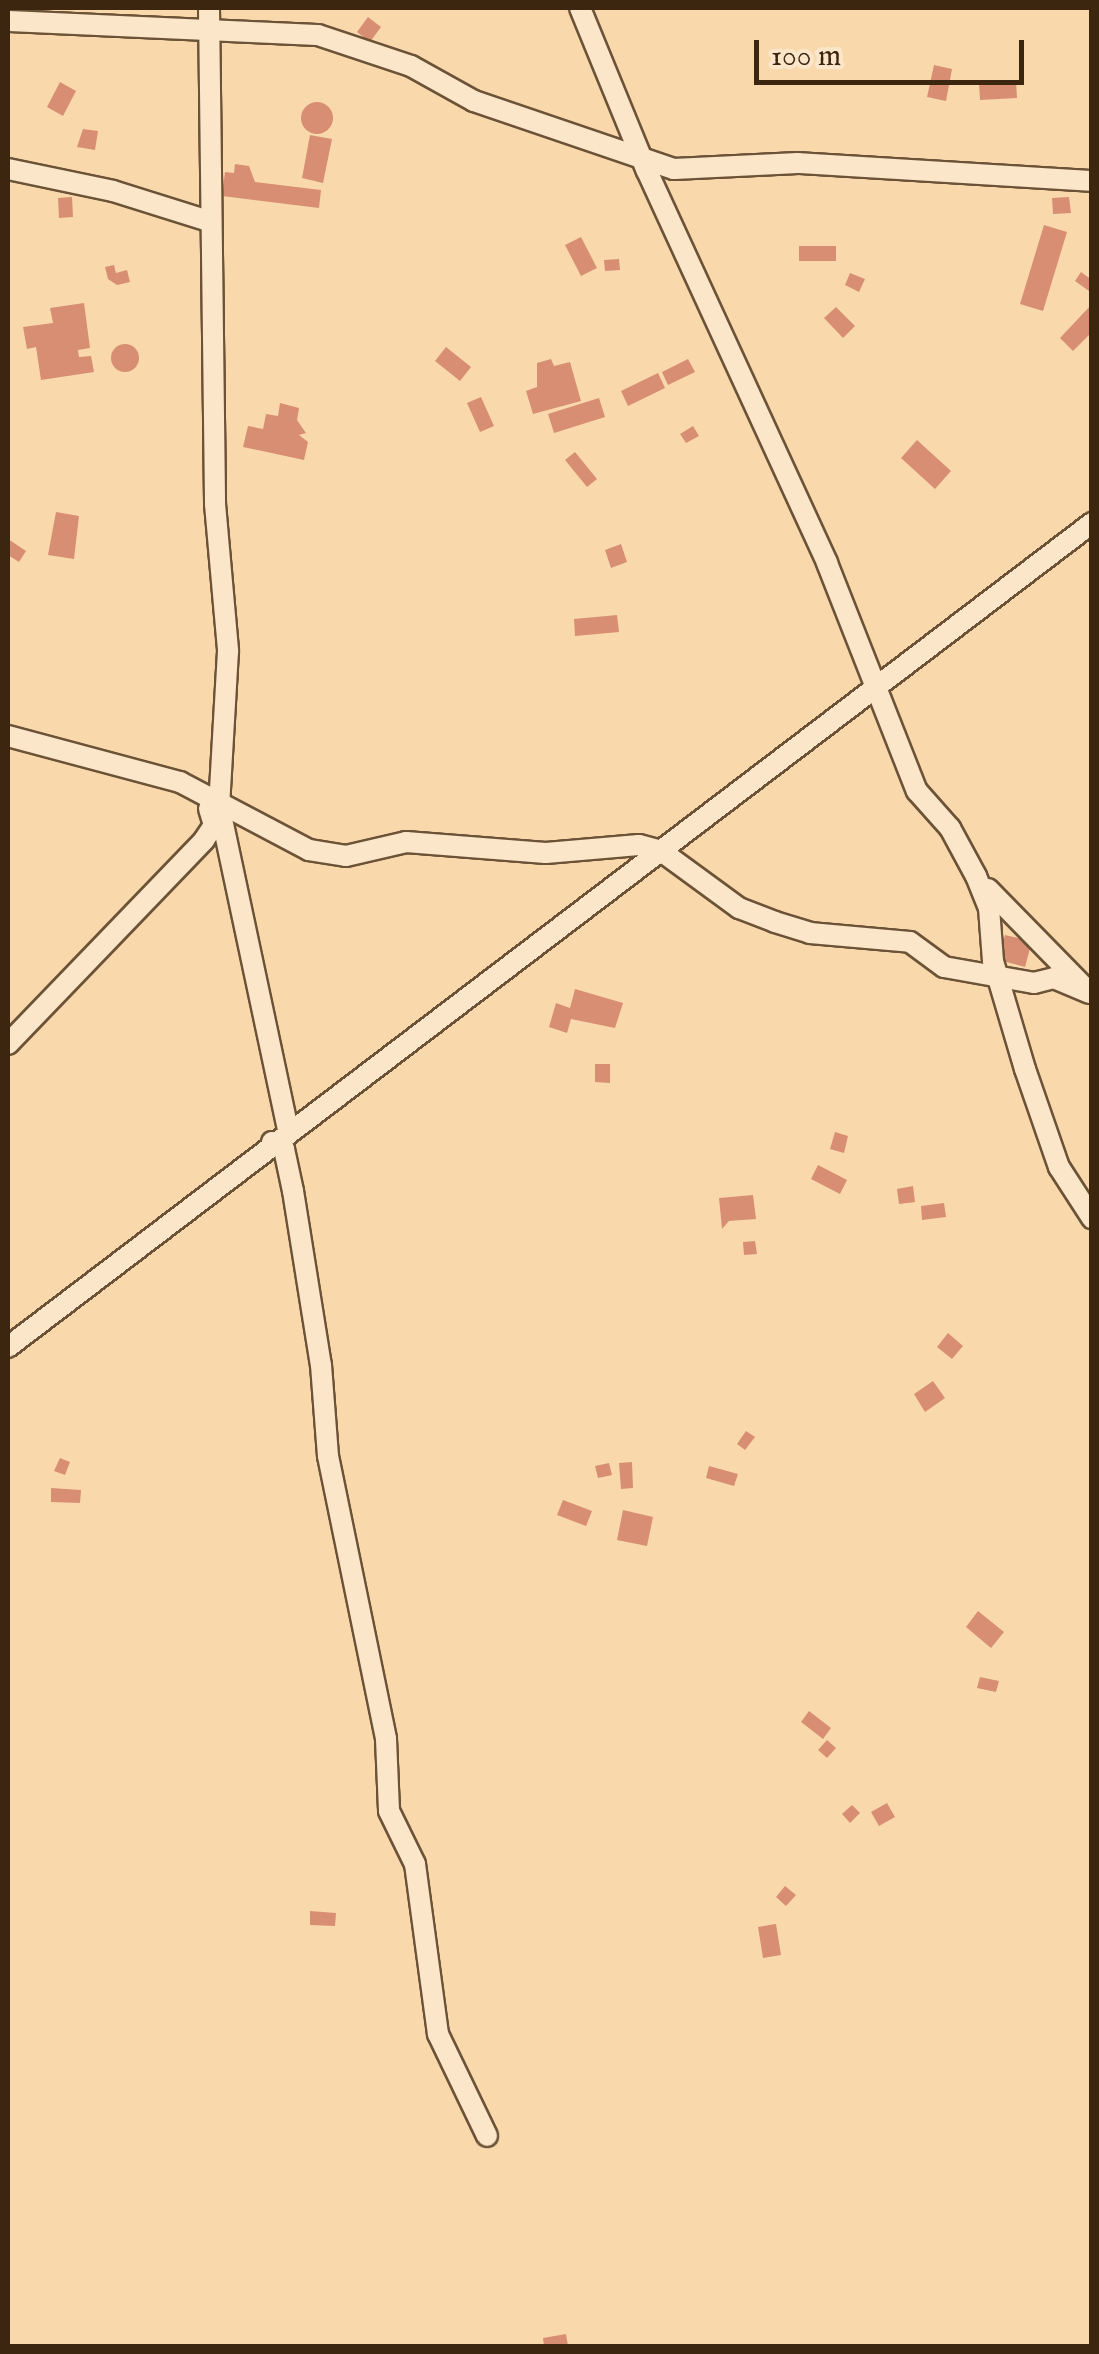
<!DOCTYPE html>
<html>
<head>
<meta charset="utf-8">
<style>
  body { margin:0 }
  #map { position:relative; width:1099px; height:2354px; overflow:hidden; background:#f9d9ac; font-family:"IM FELL English",serif }
  div>[style] { position:absolute }
  [style*='--x'] { left:calc(var(--x)*1px); top:calc(var(--y)*1px); width:calc(var(--w)*1px); rotate:calc(var(--a)*1deg) }
  .building>* { inset:0; background:#d88e73 }
  .round { border-radius:50% }
  .roads { filter:drop-shadow(2px 0 #6c5337) drop-shadow(-2px 0 #6c5337) drop-shadow(0 2px #6c5337) drop-shadow(0 -2px #6c5337) }
  .minor>* { height:20px; margin:-10px; padding:0 10px; transform-origin:10px; border-radius:10px; background:#fbe6c9 }
  span { translate:-50% -50%; white-space:nowrap; text-align:center; line-height:1.15; -webkit-text-stroke:10px #fbe6c9; paint-order:stroke }
  .frame { position:absolute; inset:0; border:10px solid #3d2610; pointer-events:none }
  .scale { position:absolute; left:754px; top:40px; width:270px; height:45px; box-sizing:border-box; border:5px solid #3d2610; border-top:0; padding-left:12px; font-size:30px; line-height:35px; white-space:nowrap; color:#3d2610; -webkit-text-stroke:8px #fbe6c9; paint-order:stroke }
</style>
</head>
<body>
<div id="map">
  <div class="building">
    <div style="clip-path:polygon(368px 17px,381px 27px,370px 42px,357px 32px)"></div>
    <div style="clip-path:polygon(934px 65px,952px 69px,946px 101px,927px 97px)"></div>
    <div style="clip-path:polygon(1016px 81px,1017px 98px,980px 100px,979px 82px)"></div>
    <div style="clip-path:polygon(60px 82px,76px 91px,63px 116px,47px 107px)"></div>
    <div class="round" style="left:301px;top:102px;width:32px;height:32px"></div>
    <div style="clip-path:polygon(83px 129px,98px 131px,95px 150px,77px 147px)"></div>
    <div style="clip-path:polygon(310px 135px,332px 139px,323px 183px,302px 178px)"></div>
    <div style="clip-path:polygon(235px 164px,249px 166px,255px 182px,321px 190px,319px 208px,222px 196px,225px 172px,234px 173px)"></div>
    <div style="clip-path:polygon(72px 197px,73px 217px,59px 218px,58px 198px)"></div>
    <div style="clip-path:polygon(1069px 197px,1071px 213px,1053px 214px,1052px 198px)"></div>
    <div style="clip-path:polygon(1044px 225px,1067px 232px,1043px 311px,1020px 304px)"></div>
    <div style="clip-path:polygon(581px 237px,597px 268px,581px 276px,565px 245px)"></div>
    <div style="clip-path:polygon(799px 246px,836px 246px,836px 261px,799px 261px)"></div>
    <div style="clip-path:polygon(619px 259px,620px 270px,605px 271px,604px 260px)"></div>
    <div style="clip-path:polygon(114px 265px,116px 273px,127px 270px,130px 282px,117px 285px,108px 279px,105px 267px)"></div>
    <div style="clip-path:polygon(1081px 272px,1092px 280px,1089px 291px,1075px 281px)"></div>
    <div style="clip-path:polygon(850px 273px,865px 279px,859px 292px,845px 285px)"></div>
    <div style="clip-path:polygon(84px 303px,90px 348px,78px 350px,79px 357px,91px 356px,94px 372px,41px 380px,36px 347px,27px 349px,23px 327px,53px 323px,50px 308px)"></div>
    <div style="clip-path:polygon(1092px 304px,1092px 332px,1073px 351px,1060px 338px)"></div>
    <div style="clip-path:polygon(836px 307px,855px 326px,843px 338px,824px 318px)"></div>
    <div class="round" style="left:111px;top:344px;width:28px;height:28px"></div>
    <div style="clip-path:polygon(446px 347px,471px 367px,460px 381px,435px 361px)"></div>
    <div style="clip-path:polygon(551px 359px,554px 366px,570px 362px,581px 401px,533px 414px,526px 391px,537px 387px,537px 363px)"></div>
    <div style="clip-path:polygon(688px 359px,695px 372px,668px 385px,662px 372px)"></div>
    <div style="clip-path:polygon(658px 373px,665px 388px,628px 406px,621px 391px)"></div>
    <div style="clip-path:polygon(481px 397px,494px 426px,480px 432px,467px 403px)"></div>
    <div style="clip-path:polygon(599px 398px,605px 417px,554px 433px,548px 414px)"></div>
    <div style="clip-path:polygon(280px 403px,299px 408px,297px 420px,306px 433px,299px 435px,308px 442px,304px 460px,243px 447px,248px 426px,263px 429px,266px 414px,278px 416px)"></div>
    <div style="clip-path:polygon(693px 426px,699px 436px,686px 443px,680px 434px)"></div>
    <div style="clip-path:polygon(917px 440px,951px 471px,935px 489px,901px 458px)"></div>
    <div style="clip-path:polygon(575px 452px,597px 479px,587px 487px,565px 460px)"></div>
    <div style="clip-path:polygon(56px 512px,79px 516px,74px 559px,48px 555px)"></div>
    <div style="clip-path:polygon(8px 539px,26px 551px,19px 562px,8px 555px)"></div>
    <div style="clip-path:polygon(621px 544px,627px 562px,611px 568px,605px 550px)"></div>
    <div style="clip-path:polygon(617px 615px,619px 632px,575px 636px,574px 619px)"></div>
    <div style="clip-path:polygon(1005px 935px,1032px 941px,1025px 967px,999px 960px)"></div>
    <div style="clip-path:polygon(575px 989px,623px 1003px,615px 1028px,571px 1019px,567px 1033px,549px 1027px,556px 1003px,570px 1008px)"></div>
    <div style="clip-path:polygon(595px 1064px,610px 1064px,610px 1083px,595px 1082px)"></div>
    <div style="clip-path:polygon(835px 1132px,848px 1136px,844px 1153px,830px 1149px)"></div>
    <div style="clip-path:polygon(818px 1165px,847px 1180px,840px 1194px,811px 1179px)"></div>
    <div style="clip-path:polygon(913px 1186px,915px 1202px,899px 1204px,897px 1189px)"></div>
    <div style="clip-path:polygon(753px 1195px,756px 1219px,729px 1221px,722px 1229px,719px 1198px)"></div>
    <div style="clip-path:polygon(944px 1203px,946px 1217px,922px 1220px,921px 1206px)"></div>
    <div style="clip-path:polygon(755px 1241px,757px 1254px,744px 1255px,743px 1242px)"></div>
    <div style="clip-path:polygon(948px 1333px,963px 1346px,952px 1359px,937px 1347px)"></div>
    <div style="clip-path:polygon(933px 1381px,945px 1398px,925px 1412px,914px 1394px)"></div>
    <div style="clip-path:polygon(746px 1431px,755px 1437px,745px 1450px,737px 1444px)"></div>
    <div style="clip-path:polygon(60px 1458px,70px 1462px,65px 1475px,54px 1471px)"></div>
    <div style="clip-path:polygon(632px 1462px,633px 1488px,621px 1489px,619px 1463px)"></div>
    <div style="clip-path:polygon(609px 1463px,612px 1475px,598px 1478px,595px 1466px)"></div>
    <div style="clip-path:polygon(709px 1466px,738px 1474px,734px 1486px,706px 1478px)"></div>
    <div style="clip-path:polygon(51px 1488px,81px 1490px,80px 1503px,51px 1502px)"></div>
    <div style="clip-path:polygon(563px 1500px,592px 1511px,586px 1526px,557px 1515px)"></div>
    <div style="clip-path:polygon(623px 1510px,653px 1517px,647px 1546px,617px 1540px)"></div>
    <div style="clip-path:polygon(978px 1611px,1004px 1632px,991px 1648px,966px 1627px)"></div>
    <div style="clip-path:polygon(980px 1677px,999px 1681px,996px 1692px,977px 1688px)"></div>
    <div style="clip-path:polygon(809px 1711px,831px 1728px,823px 1739px,801px 1722px)"></div>
    <div style="clip-path:polygon(827px 1740px,836px 1748px,827px 1758px,818px 1750px)"></div>
    <div style="clip-path:polygon(887px 1803px,895px 1817px,879px 1826px,871px 1812px)"></div>
    <div style="clip-path:polygon(852px 1805px,860px 1813px,850px 1823px,842px 1814px)"></div>
    <div style="clip-path:polygon(785px 1886px,796px 1895px,786px 1906px,776px 1897px)"></div>
    <div style="clip-path:polygon(310px 1911px,336px 1913px,335px 1926px,310px 1925px)"></div>
    <div style="clip-path:polygon(776px 1924px,781px 1955px,763px 1958px,758px 1927px)"></div>
    <div style="clip-path:polygon(566px 2334px,568px 2346px,544px 2346px,543px 2338px)"></div>
  </div>
  <div class="roads">
    <div class="minor">
      <div style="--x:209;--y:8;--w:496;--a:89.3"></div>
      <div style="--x:215;--y:504;--w:148;--a:84.9"></div>
      <div style="--x:228;--y:651;--w:154;--a:93.3"></div>
      <div style="--x:219;--y:805;--w:332;--a:78"></div>
      <div style="--x:580;--y:8;--w:176;--a:67.7"></div>
      <div style="--x:647;--y:171;--w:431;--a:65.3"></div>
      <div style="--x:827;--y:563;--w:245;--a:68.5"></div>
      <div style="--x:917;--y:791;--w:50;--a:48.3"></div>
      <div style="--x:950;--y:828;--w:55;--a:61.6"></div>
      <div style="--x:976;--y:876;--w:35;--a:68"></div>
      <div style="--x:989;--y:908;--w:53;--a:85.7"></div>
      <div style="--x:993;--y:961;--w:113;--a:73.5"></div>
      <div style="--x:1025;--y:1069;--w:104;--a:70.9"></div>
      <div style="--x:1059;--y:1167;--w:61;--a:57.1"></div>
      <div style="--x:8;--y:21;--w:310;--a:2.6"></div>
      <div style="--x:318;--y:35;--w:98;--a:18.4"></div>
      <div style="--x:411;--y:66;--w:72;--a:29.1"></div>
      <div style="--x:474;--y:101;--w:211;--a:18.8"></div>
      <div style="--x:674;--y:169;--w:124;--a:-2.8"></div>
      <div style="--x:798;--y:163;--w:295;--a:3.5"></div>
      <div style="--x:8;--y:169;--w:107;--a:11.8"></div>
      <div style="--x:113;--y:191;--w:101;--a:17.4"></div>
      <div style="--x:8;--y:736;--w:178;--a:15"></div>
      <div style="--x:180;--y:782;--w:146;--a:27.8"></div>
      <div style="--x:309;--y:850;--w:37;--a:9"></div>
      <div style="--x:346;--y:856;--w:62;--a:-13.1"></div>
      <div style="--x:406;--y:842;--w:140;--a:4.5"></div>
      <div style="--x:546;--y:853;--w:93;--a:-4.9"></div>
      <div style="--x:639;--y:845;--w:23;--a:15"></div>
      <div style="--x:661;--y:851;--w:97;--a:36.2"></div>
      <div style="--x:739;--y:908;--w:39;--a:21"></div>
      <div style="--x:775;--y:922;--w:37;--a:17"></div>
      <div style="--x:810;--y:933;--w:100;--a:5.1"></div>
      <div style="--x:910;--y:942;--w:42;--a:36.3"></div>
      <div style="--x:944;--y:967;--w:91;--a:10.1"></div>
      <div style="--x:1034;--y:983;--w:21;--a:-14"></div>
      <div style="--x:1054;--y:978;--w:38;--a:23"></div>
      <div style="--x:988;--y:889;--w:140;--a:45.6"></div>
      <div style="--x:8;--y:1044;--w:283;--a:-46.1"></div>
      <div style="--x:204;--y:840;--w:18;--a:-56"></div>
      <div style="--x:214;--y:825;--w:17;--a:-107"></div>
      <div style="--x:272;--y:1142;--w:14;--a:30"></div>
      <div style="--x:284;--y:1149;--w:43;--a:77.9"></div>
      <div style="--x:293;--y:1191;--w:176;--a:80.9"></div>
      <div style="--x:321;--y:1365;--w:91;--a:85.6"></div>
      <div style="--x:328;--y:1456;--w:289;--a:78.4"></div>
      <div style="--x:386;--y:1739;--w:72;--a:87.6"></div>
      <div style="--x:389;--y:1811;--w:59;--a:63.9"></div>
      <div style="--x:415;--y:1864;--w:172;--a:82.3"></div>
      <div style="--x:438;--y:2034;--w:113;--a:64.3"></div>
      <div style="--x:8;--y:1347;--w:1362;--a:-37.24"></div>
    </div>
  </div>
  <div class="frame"></div>
  <div class="scale">100 m</div>
</div>
</body>
</html>
